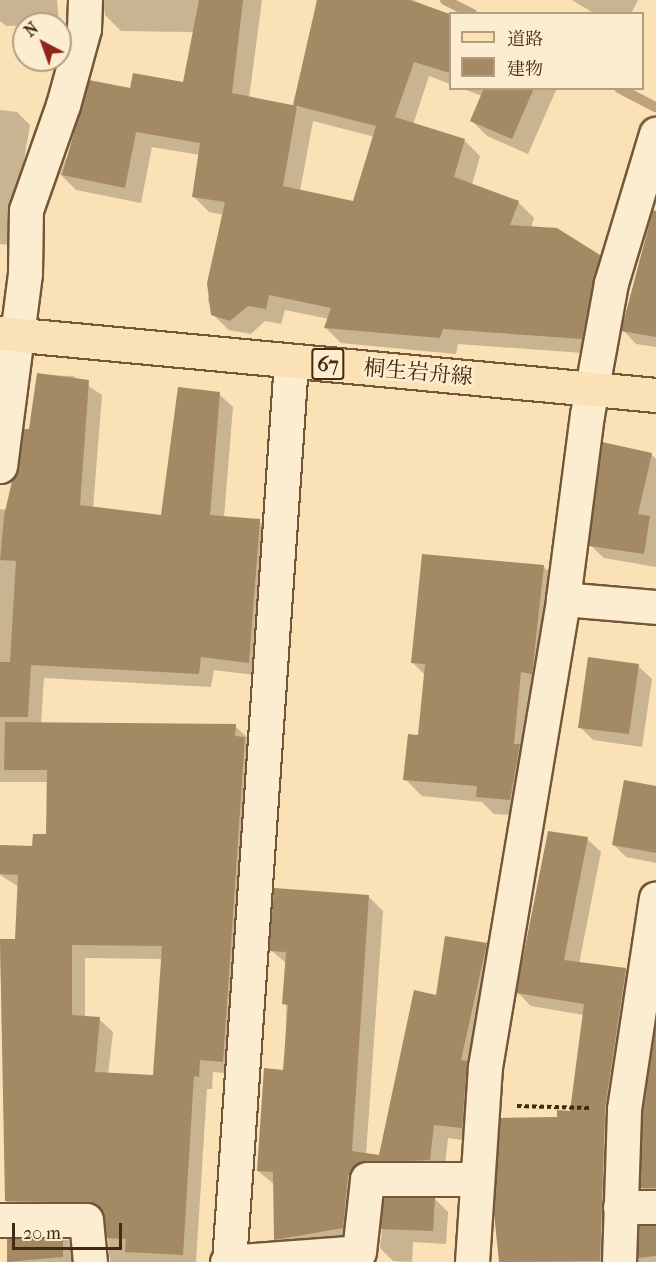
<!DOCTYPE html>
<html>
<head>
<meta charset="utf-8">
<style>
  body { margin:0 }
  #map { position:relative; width:656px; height:1262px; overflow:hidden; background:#fae1b6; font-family:"IM FELL French Canon","Noto Serif JP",serif }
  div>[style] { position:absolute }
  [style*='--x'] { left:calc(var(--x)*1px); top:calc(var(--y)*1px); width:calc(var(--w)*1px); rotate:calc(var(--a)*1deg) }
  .shadow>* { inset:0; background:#0003 }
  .stream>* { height:10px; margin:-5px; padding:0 5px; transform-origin:5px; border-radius:5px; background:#bda27d }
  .building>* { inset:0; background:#a48965 }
  .path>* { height:4px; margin-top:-2px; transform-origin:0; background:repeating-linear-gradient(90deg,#46290e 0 4.5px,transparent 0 7.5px) }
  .roads { filter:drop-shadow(2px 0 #735738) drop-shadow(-2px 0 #735738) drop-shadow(0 2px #735738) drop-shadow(0 -2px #735738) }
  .minor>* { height:33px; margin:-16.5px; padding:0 16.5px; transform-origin:16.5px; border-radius:16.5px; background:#fcecd0 }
  .major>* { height:33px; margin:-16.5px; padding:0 16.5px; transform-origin:16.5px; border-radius:16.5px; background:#fae1b6 }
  span { translate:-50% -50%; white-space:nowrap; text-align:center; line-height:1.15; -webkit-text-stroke:5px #fcecd0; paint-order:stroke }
  .shield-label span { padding:2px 4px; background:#fcecd0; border:2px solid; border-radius:4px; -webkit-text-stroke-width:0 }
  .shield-label { font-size:21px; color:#46290e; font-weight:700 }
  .street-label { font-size:22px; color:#46290e }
  .legend { position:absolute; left:449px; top:12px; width:195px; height:78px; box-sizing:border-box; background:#fcecd0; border:2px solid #b39e82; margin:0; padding:8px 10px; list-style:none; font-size:18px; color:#46290e }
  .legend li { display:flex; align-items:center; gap:12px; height:30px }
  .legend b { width:30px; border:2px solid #b39e82 }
  .north { position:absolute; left:12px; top:12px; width:60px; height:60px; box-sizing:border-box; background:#fcecd0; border:2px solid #b39e82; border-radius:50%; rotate:319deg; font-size:16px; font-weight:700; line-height:24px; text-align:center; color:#46290e }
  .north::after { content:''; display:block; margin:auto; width:21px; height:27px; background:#8f2418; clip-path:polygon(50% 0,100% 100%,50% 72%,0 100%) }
  .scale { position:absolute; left:12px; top:1223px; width:110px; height:27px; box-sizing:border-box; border:3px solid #46290e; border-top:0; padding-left:8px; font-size:18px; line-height:21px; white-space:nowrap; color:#46290e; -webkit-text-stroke:4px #fcecd0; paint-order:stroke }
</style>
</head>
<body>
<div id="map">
  <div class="shadow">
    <div style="clip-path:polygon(0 0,57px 0,59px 24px,6px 26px,0 21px)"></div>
    <div style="clip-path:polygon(evenodd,103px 0,262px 0,249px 98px,298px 108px,317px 0,413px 0,450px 15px,450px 84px,429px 76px,413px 125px,464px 140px,480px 156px,472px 185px,518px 202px,534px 218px,531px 228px,599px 256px,615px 272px,597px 354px,458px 344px,456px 354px,341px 343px,326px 328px,329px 319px,285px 310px,281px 324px,265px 321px,251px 334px,229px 330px,212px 314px,208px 300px,224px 215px,209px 212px,193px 196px,200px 155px,152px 147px,141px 203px,76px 190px,60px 174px,66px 158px,94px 157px,131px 90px,185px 84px,194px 32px,121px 31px,105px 15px,103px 0,313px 121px,375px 137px,354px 203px,300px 191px,313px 121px)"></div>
    <div style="clip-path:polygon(572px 0,638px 0,631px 14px,595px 14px)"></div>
    <div style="clip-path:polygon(461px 88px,557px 88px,528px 154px,487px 136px,471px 120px,482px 96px)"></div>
    <div style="clip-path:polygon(0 110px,17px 112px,30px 125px,9px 245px,0 244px)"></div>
    <div style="clip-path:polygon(643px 248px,656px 253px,656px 347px,636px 344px,623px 330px)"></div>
    <div style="clip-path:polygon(evenodd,38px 375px,73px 376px,102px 395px,93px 509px,162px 517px,219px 394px,233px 407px,224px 517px,259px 521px,272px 534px,262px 676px,214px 670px,211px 687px,44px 678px,41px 724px,235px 726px,249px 739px,236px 1074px,213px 1072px,212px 1089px,207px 1089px,196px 1262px,110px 1262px,106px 1216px,20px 1214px,6px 1201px,0 940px,17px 940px,19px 887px,0 875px,0 846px,34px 847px,48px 836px,49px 782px,0 782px,0 509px,8px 510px,31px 431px,38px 375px,85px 958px,163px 959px,155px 1077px,108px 1075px,113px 1032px,99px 1019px,85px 1017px,85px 958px)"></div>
    <div style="clip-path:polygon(651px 454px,656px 459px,656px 567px,604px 558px,590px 545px)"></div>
    <div style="clip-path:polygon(544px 567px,561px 584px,527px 816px,494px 814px,482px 802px,422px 796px,405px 779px,419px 736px,425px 675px,412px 662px)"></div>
    <div style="clip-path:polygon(638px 666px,652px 679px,642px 747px,593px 740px,580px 727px)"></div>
    <div style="clip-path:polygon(656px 788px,656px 863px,626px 857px,613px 844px)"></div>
    <div style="clip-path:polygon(587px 839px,601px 852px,579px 964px,626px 969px,639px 983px,613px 1262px,501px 1262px,496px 1213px,558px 1119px,571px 1112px,584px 1015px,531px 1006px,518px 993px)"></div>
    <div style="clip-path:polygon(368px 896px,383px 911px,366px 1155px,380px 1157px,437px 996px,486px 945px,500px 959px,476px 1142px,448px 1138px,444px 1174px,372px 1176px,356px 1248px,289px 1253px,275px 1239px,275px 1185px,258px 1171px,285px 1071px,287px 964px,271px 950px)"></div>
    <div style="clip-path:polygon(656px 1024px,656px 1201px,642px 1188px)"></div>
    <div style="clip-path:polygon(385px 1199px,435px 1199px,448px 1212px,446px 1244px,413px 1242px,412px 1262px,393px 1261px,380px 1248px)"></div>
    <div style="clip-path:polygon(656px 1226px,656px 1262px,635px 1262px,640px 1227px)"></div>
    <div style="clip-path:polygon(8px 1240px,68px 1240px,83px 1262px,7px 1262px)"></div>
  </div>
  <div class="stream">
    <div style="--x:445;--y:0;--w:31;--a:27"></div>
    <div style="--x:619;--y:88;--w:41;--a:27.8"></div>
  </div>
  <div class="building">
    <div style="clip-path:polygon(evenodd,199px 0,243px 0,232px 93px,297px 106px,293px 105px,317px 0,409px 0,450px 14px,450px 73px,414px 62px,395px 117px,465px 139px,454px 177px,519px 201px,510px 225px,557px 228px,600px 255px,582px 339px,443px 329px,440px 338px,324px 328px,331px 308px,269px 295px,266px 309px,248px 306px,230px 321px,211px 315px,207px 283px,225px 202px,192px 197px,200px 143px,136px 132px,125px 188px,62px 175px,89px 80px,130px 88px,133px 73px,183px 82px,199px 0,297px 106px,376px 126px,353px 201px,283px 186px,297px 106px)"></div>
    <div style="clip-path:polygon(484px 88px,534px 88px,512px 139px,470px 121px)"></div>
    <div style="clip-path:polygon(653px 210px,656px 211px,656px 337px,621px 331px)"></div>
    <div style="clip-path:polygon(37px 373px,89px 380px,80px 505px,161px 515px,178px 387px,220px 392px,210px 515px,260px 519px,249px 663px,201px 657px,199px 674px,31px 665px,28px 717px,0 717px,0 662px,10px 662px,16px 561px,0 560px,4px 516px,24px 429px,29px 429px)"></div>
    <div style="clip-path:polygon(602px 442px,652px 453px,638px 514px,650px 516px,644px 554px,589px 546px)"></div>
    <div style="clip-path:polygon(422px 554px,544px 565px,532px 674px,521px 672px,514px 744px,520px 744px,510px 800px,476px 797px,477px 786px,403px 780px,408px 734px,418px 735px,425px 664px,411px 663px)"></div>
    <div style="clip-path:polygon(588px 657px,639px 664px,629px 734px,578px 728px)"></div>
    <div style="clip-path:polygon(evenodd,5px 722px,236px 724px,235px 736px,245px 737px,223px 1062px,200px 1060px,199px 1077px,194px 1076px,183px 1255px,125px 1252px,126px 1239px,107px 1238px,102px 1210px,94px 1203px,5px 1201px,0 939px,15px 939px,18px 875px,0 874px,0 845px,32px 846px,33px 834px,46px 834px,47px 770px,4px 770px,5px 722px,72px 945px,162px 946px,153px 1075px,95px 1072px,100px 1017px,72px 1015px,72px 945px)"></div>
    <div style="clip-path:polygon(624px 780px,656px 786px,656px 853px,612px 845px)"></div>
    <div style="clip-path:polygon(548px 831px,588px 837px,564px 960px,626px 968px,605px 1108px,600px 1261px,499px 1262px,494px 1213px,500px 1118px,557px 1117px,557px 1110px,570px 1111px,584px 1004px,516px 993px)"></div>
    <div style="clip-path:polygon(274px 888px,369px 895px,352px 1151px,379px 1155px,414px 990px,436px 995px,445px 936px,487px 943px,461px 1060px,467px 1061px,462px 1128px,434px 1125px,430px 1160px,358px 1163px,348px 1176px,343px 1228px,274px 1240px,273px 1172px,257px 1171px,264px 1068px,283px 1070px,288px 1005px,282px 1004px,286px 952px,269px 951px)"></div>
    <div style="clip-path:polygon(656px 1023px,656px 1188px,640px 1188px,643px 1111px)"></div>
    <div style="clip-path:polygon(384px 1198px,435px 1198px,433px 1231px,380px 1229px)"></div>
    <div style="clip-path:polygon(639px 1226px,656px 1226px,656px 1256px,638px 1258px)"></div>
    <div style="clip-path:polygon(7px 1239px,63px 1239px,63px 1257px,7px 1262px)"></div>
  </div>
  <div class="path">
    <div style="--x:517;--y:1106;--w:73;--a:1.6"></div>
  </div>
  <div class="roads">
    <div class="minor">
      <div style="--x:0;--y:466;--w:195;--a:-82.6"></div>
      <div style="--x:25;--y:273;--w:63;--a:-89.1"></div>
      <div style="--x:26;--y:210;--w:111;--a:-70.6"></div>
      <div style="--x:63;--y:105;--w:79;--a:-74.6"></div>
      <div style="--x:84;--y:29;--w:29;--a:-88"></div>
      <div style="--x:563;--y:599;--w:93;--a:4.9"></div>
      <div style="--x:620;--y:1207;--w:36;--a:0"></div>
      <div style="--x:0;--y:1220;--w:86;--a:0"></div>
      <div style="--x:86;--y:1220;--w:42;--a:84.6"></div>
      <div style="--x:227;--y:1262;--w:132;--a:-4.3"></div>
      <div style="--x:359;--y:1252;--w:73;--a:-83.7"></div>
      <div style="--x:367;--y:1179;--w:109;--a:0"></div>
      <div style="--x:229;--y:1262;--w:903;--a:-86.06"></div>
      <div style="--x:472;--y:1262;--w:195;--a:-86.2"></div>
      <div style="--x:485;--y:1067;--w:474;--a:-80.5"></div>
      <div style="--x:563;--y:599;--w:186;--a:-82.6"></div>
      <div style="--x:587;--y:415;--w:134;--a:-79.7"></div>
      <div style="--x:611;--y:283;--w:156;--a:-73.2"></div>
      <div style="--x:619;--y:1262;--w:153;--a:-88.1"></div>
      <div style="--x:624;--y:1109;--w:213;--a:-81.4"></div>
    </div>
    <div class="major">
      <div style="--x:0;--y:333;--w:659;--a:5.4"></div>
    </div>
  </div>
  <div class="shield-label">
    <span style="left:328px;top:364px">67</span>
  </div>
  <div class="street-label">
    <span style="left:418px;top:373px;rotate:5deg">桐生岩舟線</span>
  </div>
  <ul class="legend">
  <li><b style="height:8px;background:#fae1b6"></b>道路</li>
  <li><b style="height:16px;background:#a48965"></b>建物</li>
  </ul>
  <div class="north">N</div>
  <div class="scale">20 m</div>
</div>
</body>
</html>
